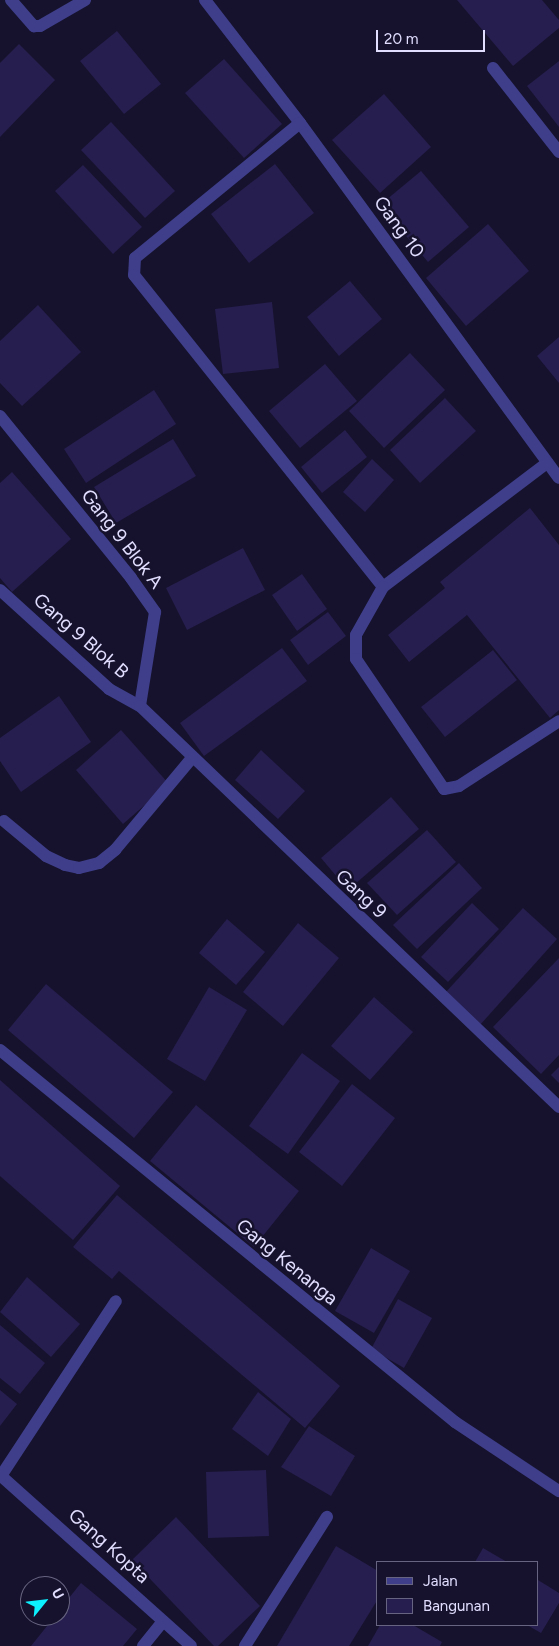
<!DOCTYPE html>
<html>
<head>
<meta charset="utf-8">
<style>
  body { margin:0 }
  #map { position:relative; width:559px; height:1646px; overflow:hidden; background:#16122d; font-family:Figtree,sans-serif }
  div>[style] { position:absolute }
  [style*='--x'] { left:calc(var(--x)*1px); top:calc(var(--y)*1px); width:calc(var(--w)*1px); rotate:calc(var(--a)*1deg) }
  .building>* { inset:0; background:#261e4e }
  .minor>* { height:12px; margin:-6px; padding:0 6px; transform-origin:6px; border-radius:6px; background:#3e3e8b }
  span { translate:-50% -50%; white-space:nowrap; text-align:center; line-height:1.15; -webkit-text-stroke:5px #16122d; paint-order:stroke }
  .street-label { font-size:19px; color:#e1deff }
  .legend { position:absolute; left:376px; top:1561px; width:162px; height:65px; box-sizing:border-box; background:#16122d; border:1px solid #676481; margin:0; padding:6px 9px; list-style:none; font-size:15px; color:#e1deff }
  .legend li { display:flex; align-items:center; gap:10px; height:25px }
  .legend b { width:25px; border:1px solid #676481 }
  .north { position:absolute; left:20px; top:1576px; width:50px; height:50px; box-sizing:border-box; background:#16122d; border:1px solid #676481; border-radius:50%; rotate:61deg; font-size:14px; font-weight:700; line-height:20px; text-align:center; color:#e1deff }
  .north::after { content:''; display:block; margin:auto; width:18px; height:22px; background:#0ceffd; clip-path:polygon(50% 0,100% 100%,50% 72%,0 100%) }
  .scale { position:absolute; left:376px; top:30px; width:109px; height:22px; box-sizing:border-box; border:2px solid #e1deff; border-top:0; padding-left:6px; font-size:15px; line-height:18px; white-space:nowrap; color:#e1deff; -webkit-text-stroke:4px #16122d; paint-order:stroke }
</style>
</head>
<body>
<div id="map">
  <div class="building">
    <div style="clip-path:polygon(457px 0,542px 0,559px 20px,559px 28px,513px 66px)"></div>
    <div style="clip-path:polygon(117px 31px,161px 84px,124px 114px,80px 61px)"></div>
    <div style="clip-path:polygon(19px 44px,55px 80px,0 137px,0 63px)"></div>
    <div style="clip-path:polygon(224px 59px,282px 124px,244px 158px,185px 93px)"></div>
    <div style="clip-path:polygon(559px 61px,559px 127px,527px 86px)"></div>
    <div style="clip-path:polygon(384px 94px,431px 147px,380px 193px,332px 140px)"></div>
    <div style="clip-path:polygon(111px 122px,175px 191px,145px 218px,81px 150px)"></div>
    <div style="clip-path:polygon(275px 164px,314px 213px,249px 263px,211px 214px)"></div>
    <div style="clip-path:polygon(83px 165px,142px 227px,113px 254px,55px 191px)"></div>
    <div style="clip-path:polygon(421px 171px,469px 227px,428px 262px,380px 205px)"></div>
    <div style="clip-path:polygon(488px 224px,529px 271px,466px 326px,426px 278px)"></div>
    <div style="clip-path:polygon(350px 281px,382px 319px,339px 356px,307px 317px)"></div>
    <div style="clip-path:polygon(272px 302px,279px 368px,223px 374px,215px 309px)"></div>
    <div style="clip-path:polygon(38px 305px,81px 352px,22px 406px,0 383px,0 341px)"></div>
    <div style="clip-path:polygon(559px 337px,559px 383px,537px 356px)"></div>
    <div style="clip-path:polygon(410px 353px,445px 390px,384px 448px,349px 411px)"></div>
    <div style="clip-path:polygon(325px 364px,357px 401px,300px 448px,269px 411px)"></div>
    <div style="clip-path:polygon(154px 390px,176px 424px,86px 483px,64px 449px)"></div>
    <div style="clip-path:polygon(445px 398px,476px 431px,420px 483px,390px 450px)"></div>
    <div style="clip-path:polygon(345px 430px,367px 457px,322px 493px,301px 467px)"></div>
    <div style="clip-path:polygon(173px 439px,196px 476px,116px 523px,94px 487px)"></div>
    <div style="clip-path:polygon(372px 459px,394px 480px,365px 512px,343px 492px)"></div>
    <div style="clip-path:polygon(12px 472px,71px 539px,12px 592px,0 578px,0 483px)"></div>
    <div style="clip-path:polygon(530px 508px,559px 545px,559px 710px,550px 718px,467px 615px,409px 662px,388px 635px,445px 588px,440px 582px)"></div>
    <div style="clip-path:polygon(243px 548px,265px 590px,187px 630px,166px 588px)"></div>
    <div style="clip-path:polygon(302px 574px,327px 609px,297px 631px,272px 595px)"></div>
    <div style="clip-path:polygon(328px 612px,346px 636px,308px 665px,290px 640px)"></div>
    <div style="clip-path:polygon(282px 648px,307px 681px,204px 756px,180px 723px)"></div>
    <div style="clip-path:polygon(493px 650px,517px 680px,445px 737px,421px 707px)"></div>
    <div style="clip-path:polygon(59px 696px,91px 742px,21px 792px,0 761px,0 738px)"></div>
    <div style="clip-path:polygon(121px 730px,169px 784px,123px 824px,76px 770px)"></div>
    <div style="clip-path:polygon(261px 750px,305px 791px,278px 819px,235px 780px)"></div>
    <div style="clip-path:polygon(391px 797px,419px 829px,348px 890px,321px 858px)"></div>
    <div style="clip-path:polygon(427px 830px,456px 862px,397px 915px,367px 883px)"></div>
    <div style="clip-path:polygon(459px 863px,482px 888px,417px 949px,393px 925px)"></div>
    <div style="clip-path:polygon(472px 903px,499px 929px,448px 982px,421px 957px)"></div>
    <div style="clip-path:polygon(523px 908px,557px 939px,480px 1025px,445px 993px)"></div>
    <div style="clip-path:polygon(227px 919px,265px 952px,236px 985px,199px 953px)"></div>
    <div style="clip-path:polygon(298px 923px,339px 958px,283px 1026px,243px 992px)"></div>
    <div style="clip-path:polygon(559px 958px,559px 1055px,541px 1074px,493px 1027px)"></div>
    <div style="clip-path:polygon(46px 984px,173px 1092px,134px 1138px,8px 1030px)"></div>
    <div style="clip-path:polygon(209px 987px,247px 1010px,205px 1081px,167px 1059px)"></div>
    <div style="clip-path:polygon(374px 997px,413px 1032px,370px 1080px,331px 1046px)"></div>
    <div style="clip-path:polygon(302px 1053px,340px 1081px,288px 1154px,249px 1126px)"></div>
    <div style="clip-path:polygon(559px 1067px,559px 1083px,551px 1075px)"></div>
    <div style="clip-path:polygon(0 1080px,120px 1186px,73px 1240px,0 1176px)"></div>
    <div style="clip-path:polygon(352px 1084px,395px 1118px,342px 1186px,299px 1152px)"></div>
    <div style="clip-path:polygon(196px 1105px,299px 1191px,254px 1247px,150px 1161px)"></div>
    <div style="clip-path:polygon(117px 1195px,340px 1386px,305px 1428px,119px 1271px,112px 1279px,73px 1247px)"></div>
    <div style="clip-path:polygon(371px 1248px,410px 1271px,374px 1333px,335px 1311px)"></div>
    <div style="clip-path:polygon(27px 1277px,80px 1324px,51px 1357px,0 1312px)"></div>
    <div style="clip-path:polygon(398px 1299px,432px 1318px,404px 1368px,371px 1349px)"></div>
    <div style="clip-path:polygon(0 1325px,45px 1363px,20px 1394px,0 1378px)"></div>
    <div style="clip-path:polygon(0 1390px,17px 1404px,0 1426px)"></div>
    <div style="clip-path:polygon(258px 1392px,291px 1419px,268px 1456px,232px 1429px)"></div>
    <div style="clip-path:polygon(309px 1426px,355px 1456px,331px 1496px,281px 1467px)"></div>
    <div style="clip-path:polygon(266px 1470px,269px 1536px,208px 1538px,206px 1472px)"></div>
    <div style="clip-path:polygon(176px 1517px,260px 1606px,218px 1646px,214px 1646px,132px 1560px)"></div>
    <div style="clip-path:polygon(336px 1546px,378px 1571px,378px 1599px,349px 1646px,277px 1646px)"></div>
    <div style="clip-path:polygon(483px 1548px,507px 1562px,475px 1562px)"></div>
    <div style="clip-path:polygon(538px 1580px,559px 1593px,559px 1603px,541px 1633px,527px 1625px,538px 1625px)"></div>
    <div style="clip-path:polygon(81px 1583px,137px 1629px,123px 1646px,31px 1646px,55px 1616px,60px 1616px,60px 1609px)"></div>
    <div style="clip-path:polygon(380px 1625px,413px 1625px,442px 1642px,440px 1646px,368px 1646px)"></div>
  </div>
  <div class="minor">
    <div style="--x:11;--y:0;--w:35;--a:49"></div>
    <div style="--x:34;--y:26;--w:6;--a:0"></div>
    <div style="--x:40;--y:26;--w:52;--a:-30"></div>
    <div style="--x:205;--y:0;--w:155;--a:52.3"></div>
    <div style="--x:300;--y:123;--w:439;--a:53.9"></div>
    <div style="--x:493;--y:68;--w:107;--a:51.8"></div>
    <div style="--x:300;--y:123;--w:213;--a:140.7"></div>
    <div style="--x:135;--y:258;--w:17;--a:93"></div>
    <div style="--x:134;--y:275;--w:399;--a:51.4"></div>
    <div style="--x:383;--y:587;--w:206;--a:-37.1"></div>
    <div style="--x:0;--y:416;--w:208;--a:51"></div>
    <div style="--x:131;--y:578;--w:42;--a:54.8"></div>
    <div style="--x:155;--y:612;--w:95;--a:99.1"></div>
    <div style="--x:383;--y:587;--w:55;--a:119.4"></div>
    <div style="--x:356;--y:635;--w:24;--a:90"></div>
    <div style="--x:356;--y:659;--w:157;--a:55.9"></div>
    <div style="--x:444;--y:789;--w:15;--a:-11"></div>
    <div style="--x:459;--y:786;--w:119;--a:-33"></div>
    <div style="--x:0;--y:590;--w:147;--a:42.2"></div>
    <div style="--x:109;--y:689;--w:35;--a:29"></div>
    <div style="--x:140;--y:706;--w:580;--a:43.74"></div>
    <div style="--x:4;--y:821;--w:55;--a:39.8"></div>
    <div style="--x:46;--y:856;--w:21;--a:25"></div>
    <div style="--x:65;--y:865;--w:14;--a:12"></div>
    <div style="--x:79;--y:868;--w:21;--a:-14"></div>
    <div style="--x:99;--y:863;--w:21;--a:-39"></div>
    <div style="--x:115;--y:850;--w:120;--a:-50.1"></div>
    <div style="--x:0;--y:1050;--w:588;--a:39.27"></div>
    <div style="--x:455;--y:1422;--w:125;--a:33.6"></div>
    <div style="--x:0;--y:1475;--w:256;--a:41.8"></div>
    <div style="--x:1;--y:1476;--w:209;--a:-56.7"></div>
    <div style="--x:143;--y:1646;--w:32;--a:-51"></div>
    <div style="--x:245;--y:1646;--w:153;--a:-57.6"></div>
  </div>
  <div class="street-label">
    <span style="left:399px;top:227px;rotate:54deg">Gang 10</span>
    <span style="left:122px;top:539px;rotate:52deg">Gang 9 Blok A</span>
    <span style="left:81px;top:636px;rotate:41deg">Gang 9 Blok B</span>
    <span style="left:361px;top:894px;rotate:43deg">Gang 9</span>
    <span style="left:287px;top:1262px;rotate:39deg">Gang Kenanga</span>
    <span style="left:109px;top:1546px;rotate:42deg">Gang Kopta</span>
  </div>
  <ul class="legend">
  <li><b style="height:6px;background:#3e3e8b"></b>Jalan</li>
  <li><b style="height:14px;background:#261e4e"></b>Bangunan</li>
  </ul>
  <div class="north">U</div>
  <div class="scale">20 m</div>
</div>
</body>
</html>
